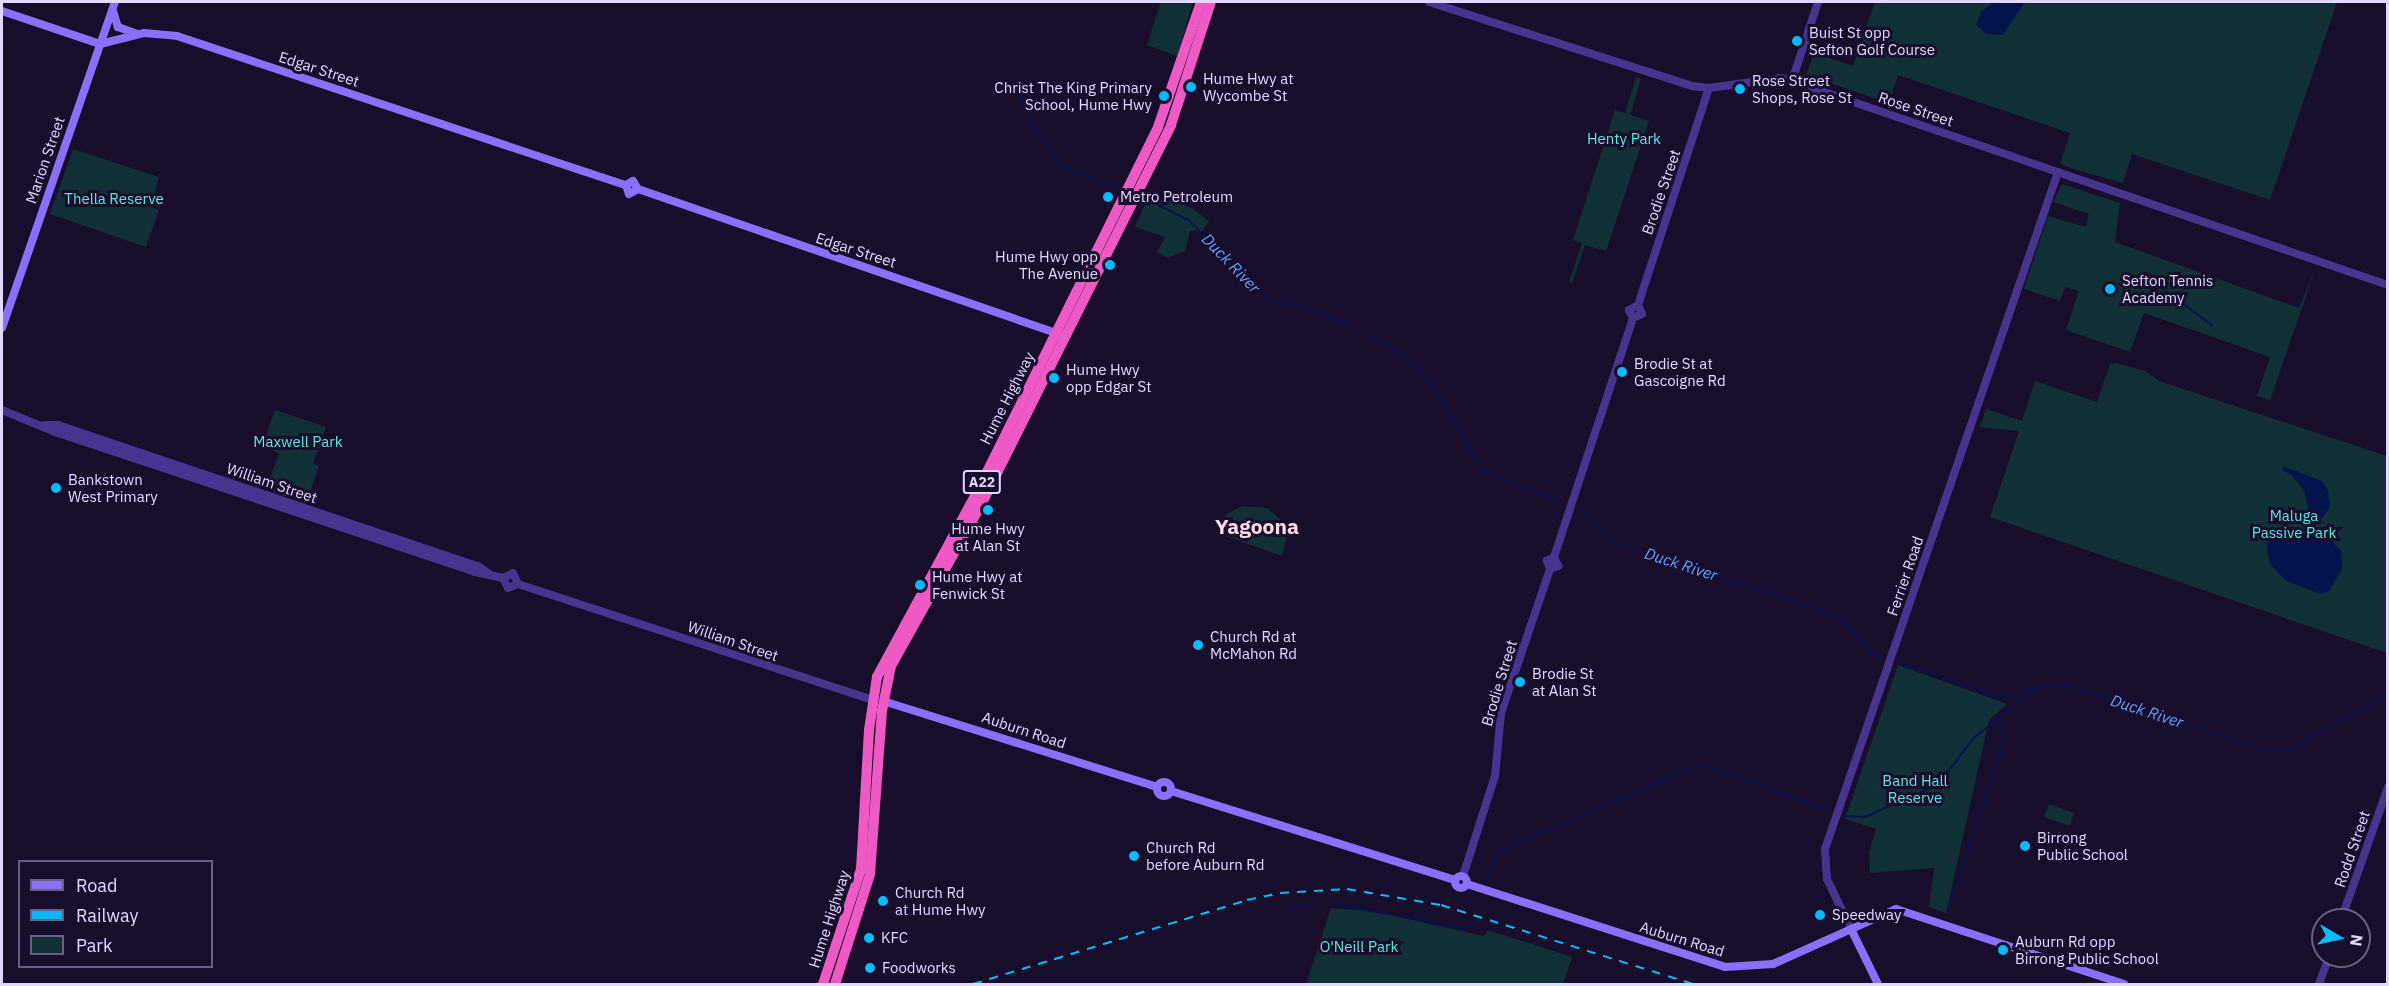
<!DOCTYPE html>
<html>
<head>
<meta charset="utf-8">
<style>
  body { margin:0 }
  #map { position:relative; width:2389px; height:986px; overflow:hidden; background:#180e2b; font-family:"IBM Plex Sans",sans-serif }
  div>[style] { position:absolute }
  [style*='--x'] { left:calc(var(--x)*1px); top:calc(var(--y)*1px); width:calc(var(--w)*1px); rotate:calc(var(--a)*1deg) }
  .green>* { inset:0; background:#103036 }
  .water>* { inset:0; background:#05134d }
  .stream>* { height:1.5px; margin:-0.75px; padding:0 0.75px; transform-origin:0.75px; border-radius:0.75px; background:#05134d }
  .tertiary>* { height:8px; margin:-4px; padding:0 4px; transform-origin:4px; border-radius:4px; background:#47348f }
  .secondary>* { height:8px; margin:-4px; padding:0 4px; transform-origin:4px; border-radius:4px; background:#8b6fff }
  .secondary>.ring { margin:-4px; padding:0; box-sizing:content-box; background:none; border:8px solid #8b6fff; border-radius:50% }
  .trunk>* { height:10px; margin:-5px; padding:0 5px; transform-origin:5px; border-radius:5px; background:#ef59c3 }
  .rail>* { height:1.5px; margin-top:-0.75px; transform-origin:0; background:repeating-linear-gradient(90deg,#04baff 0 9px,transparent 0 17px) }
  .dots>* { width:16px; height:16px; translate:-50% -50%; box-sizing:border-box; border:3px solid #180e2b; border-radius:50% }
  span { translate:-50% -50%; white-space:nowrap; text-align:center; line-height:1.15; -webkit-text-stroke:6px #180e2b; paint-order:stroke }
  .shield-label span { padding:2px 4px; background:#180e2b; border:2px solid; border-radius:4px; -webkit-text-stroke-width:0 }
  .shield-label { font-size:14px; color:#e3d8ff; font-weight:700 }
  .poi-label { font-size:15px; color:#e3d8ff }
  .left { translate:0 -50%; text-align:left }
  .right { translate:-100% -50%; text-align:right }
  .street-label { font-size:15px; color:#e3d8ff }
  .park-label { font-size:15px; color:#56ece1 }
  .water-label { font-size:16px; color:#669eff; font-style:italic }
  .district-label { font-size:21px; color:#ffdaeb; font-weight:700 }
  .frame { position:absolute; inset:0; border:3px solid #e3d8ff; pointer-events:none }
  .legend { position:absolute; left:18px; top:860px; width:195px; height:108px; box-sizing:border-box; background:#180e2b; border:2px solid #695f80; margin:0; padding:8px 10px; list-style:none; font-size:18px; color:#e3d8ff }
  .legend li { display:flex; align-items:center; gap:12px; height:30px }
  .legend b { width:30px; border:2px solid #695f80 }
  .north { position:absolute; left:2311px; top:908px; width:60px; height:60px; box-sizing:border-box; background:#180e2b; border:2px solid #695f80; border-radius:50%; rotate:99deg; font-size:16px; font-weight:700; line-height:24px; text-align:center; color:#e3d8ff }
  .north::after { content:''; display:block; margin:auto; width:21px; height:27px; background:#04baff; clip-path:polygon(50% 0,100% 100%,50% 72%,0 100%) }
</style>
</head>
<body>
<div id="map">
  <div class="green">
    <div style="clip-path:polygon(1161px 2px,1193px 2px,1177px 56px,1147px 45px)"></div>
    <div style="clip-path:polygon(1875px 2px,2337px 2px,2270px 200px,2132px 154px,2123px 183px,2080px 171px,2060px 164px,2070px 133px,1898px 75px,1889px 103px,1806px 75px,1814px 53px,1853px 66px)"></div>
    <div style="clip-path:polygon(1636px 77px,1641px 79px,1630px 115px,1649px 121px,1606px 251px,1585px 245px,1572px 283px,1569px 282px,1582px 243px,1573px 240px,1615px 110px,1625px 113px)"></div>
    <div style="clip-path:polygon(73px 149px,159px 177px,150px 207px,159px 210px,146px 247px,50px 214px)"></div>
    <div style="clip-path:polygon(2062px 184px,2120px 203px,2115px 242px,2299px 308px,2315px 270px,2270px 400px,2257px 396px,2270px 357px,2144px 313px,2130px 352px,2127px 351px,2066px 330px,2079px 291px,2065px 287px,2060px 301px,2024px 289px,2048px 216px,2086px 227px,2089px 214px,2053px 202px)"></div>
    <div style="clip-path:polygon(1150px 193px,1192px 208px,1209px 221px,1203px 231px,1190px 231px,1185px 251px,1167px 258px,1157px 252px,1165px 237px,1135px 227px)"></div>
    <div style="clip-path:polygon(2116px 363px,2145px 371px,2159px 381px,2387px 456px,2387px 653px,1990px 517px,2019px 431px,1980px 427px,1986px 409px,2022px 421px,2035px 381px,2097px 402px,2110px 364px)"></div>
    <div style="clip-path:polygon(275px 410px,326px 427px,313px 464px,319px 466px,306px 503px,266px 490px,279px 453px,262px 447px)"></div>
    <div style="clip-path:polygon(1242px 506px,1267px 508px,1281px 520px,1287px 536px,1282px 556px,1217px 533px,1227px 514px)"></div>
    <div style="clip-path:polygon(1898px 665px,2007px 704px,1989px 720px,1946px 913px,1929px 907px,1934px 868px,1870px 873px,1869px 852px,1876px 829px,1845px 819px)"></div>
    <div style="clip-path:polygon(2049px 804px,2074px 813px,2070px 826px,2044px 817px)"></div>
    <div style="clip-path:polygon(1331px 908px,1371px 911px,1484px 936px,1488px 930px,1572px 957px,1563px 984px,1306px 984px)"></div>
  </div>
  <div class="water">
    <div style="clip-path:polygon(1993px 2px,2025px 2px,2003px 35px,1986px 34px,1976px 25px,1981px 12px)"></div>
    <div style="clip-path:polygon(2283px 466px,2322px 481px,2328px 490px,2330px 507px,2318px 524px,2306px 525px,2309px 511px,2304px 491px,2292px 475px,2282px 470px)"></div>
    <div style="clip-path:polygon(2311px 531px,2330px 539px,2341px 551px,2342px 569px,2329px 591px,2320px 594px,2285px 580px,2270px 564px,2267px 550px,2268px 539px,2284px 532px)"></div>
  </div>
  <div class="stream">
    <div style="--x:1021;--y:94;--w:9;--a:72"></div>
    <div style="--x:1029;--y:120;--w:57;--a:54.9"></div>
    <div style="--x:1062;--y:167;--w:60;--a:20.6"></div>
    <div style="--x:1144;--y:198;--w:50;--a:26.1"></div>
    <div style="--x:1189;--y:220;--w:113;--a:45.7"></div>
    <div style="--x:1268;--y:301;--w:43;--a:9.5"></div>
    <div style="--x:1310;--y:308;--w:50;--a:23.5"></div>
    <div style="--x:2150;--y:279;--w:77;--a:36.6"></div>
    <div style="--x:1372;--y:337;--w:33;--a:29"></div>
    <div style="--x:1401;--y:353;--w:43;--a:44.1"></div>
    <div style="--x:1432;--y:383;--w:102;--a:59.9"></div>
    <div style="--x:1483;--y:471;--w:85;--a:21.4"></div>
    <div style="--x:1580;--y:508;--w:50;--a:44.2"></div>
    <div style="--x:1616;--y:543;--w:237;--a:18.2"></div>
    <div style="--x:1841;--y:617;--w:44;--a:50.5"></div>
    <div style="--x:1869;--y:651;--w:13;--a:27"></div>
    <div style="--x:1898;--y:662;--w:108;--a:18.9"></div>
    <div style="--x:2000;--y:697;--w:49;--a:-14"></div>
    <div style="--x:2048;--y:685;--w:22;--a:3"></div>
    <div style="--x:2070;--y:686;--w:211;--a:18.3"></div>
    <div style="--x:2270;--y:752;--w:25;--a:-12"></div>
    <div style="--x:2294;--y:747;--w:107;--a:-29"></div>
    <div style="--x:1847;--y:816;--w:18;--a:3"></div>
    <div style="--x:1865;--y:817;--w:79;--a:-24"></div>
    <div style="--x:1937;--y:785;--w:61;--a:-51.6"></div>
    <div style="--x:1975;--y:737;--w:74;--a:-38.4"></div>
    <div style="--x:1486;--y:882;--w:34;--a:-66"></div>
    <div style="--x:1500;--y:851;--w:214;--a:-23.4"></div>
    <div style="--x:1696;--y:766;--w:10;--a:-6"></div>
    <div style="--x:1706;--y:765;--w:130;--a:20.2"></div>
    <div style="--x:1334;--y:904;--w:132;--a:10.5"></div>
    <div style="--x:1464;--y:928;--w:9;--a:-18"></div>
    <div style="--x:1290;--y:908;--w:28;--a:-10"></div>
    <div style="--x:1947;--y:911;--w:178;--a:-71.4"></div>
    <div style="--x:2004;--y:742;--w:26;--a:-103"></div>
  </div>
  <div class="tertiary">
    <div style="--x:1429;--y:2;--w:276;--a:17.7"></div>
    <div style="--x:1692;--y:86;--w:17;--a:7"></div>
    <div style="--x:1709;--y:88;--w:73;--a:-7.9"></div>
    <div style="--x:1781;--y:78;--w:11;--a:15"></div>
    <div style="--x:1792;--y:81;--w:630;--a:18.9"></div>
    <div style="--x:1792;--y:81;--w:83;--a:-71.8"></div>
    <div style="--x:1638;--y:305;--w:228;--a:-71.9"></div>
    <div style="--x:1633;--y:318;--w:10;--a:-24"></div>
    <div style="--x:1642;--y:314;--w:10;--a:-114"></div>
    <div style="--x:1633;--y:318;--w:9;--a:-117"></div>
    <div style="--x:1629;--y:310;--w:10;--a:-29"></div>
    <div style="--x:2;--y:410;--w:57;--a:22.5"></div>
    <div style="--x:55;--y:432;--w:443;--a:18.4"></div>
    <div style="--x:475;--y:572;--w:29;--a:12"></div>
    <div style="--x:45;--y:425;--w:13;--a:0"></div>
    <div style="--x:58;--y:425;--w:443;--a:18.6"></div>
    <div style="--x:478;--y:566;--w:12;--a:35"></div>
    <div style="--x:1554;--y:557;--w:252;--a:-71.7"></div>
    <div style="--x:1550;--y:569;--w:9;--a:-21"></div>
    <div style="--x:1558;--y:566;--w:10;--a:-114"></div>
    <div style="--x:1550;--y:569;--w:9;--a:-111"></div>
    <div style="--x:1547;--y:561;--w:8;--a:-30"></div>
    <div style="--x:503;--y:578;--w:11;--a:-27"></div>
    <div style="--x:513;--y:573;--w:12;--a:66"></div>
    <div style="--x:503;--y:578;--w:11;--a:63"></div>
    <div style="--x:508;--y:588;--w:11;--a:-22"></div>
    <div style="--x:518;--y:584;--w:373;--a:18.1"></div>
    <div style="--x:1463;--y:876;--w:105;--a:-72.3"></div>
    <div style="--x:1495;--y:776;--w:63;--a:-84.6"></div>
    <div style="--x:1501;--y:713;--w:152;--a:-71.2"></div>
    <div style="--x:2341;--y:920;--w:141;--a:-70.5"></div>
    <div style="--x:1851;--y:929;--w:55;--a:-115.6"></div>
    <div style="--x:1827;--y:879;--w:30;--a:-94"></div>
    <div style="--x:1825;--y:849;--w:716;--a:-71.01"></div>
    <div style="--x:2319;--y:984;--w:30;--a:-70"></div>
  </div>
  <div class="secondary">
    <div style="--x:2;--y:11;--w:103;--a:18.6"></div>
    <div style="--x:100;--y:44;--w:45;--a:-14"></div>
    <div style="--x:144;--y:33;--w:33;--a:5"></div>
    <div style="--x:177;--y:36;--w:473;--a:18.4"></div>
    <div style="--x:113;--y:11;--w:17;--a:73"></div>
    <div style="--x:118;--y:27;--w:20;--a:20"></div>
    <div style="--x:626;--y:185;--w:9;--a:72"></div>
    <div style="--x:629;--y:194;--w:10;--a:-29"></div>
    <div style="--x:626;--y:185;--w:8;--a:-30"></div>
    <div style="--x:633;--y:181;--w:9;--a:58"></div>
    <div style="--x:638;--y:189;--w:446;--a:19"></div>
    <div style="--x:2;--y:328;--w:345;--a:-70.9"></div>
    <div style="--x:883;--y:701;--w:287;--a:17.4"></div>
    <div class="ring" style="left:1157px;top:782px;width:6px;height:6px"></div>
    <div style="--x:1171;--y:791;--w:298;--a:17.4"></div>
    <div class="ring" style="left:1455px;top:876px;width:4px;height:4px"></div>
    <div style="--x:1467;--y:884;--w:271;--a:17.8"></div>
    <div style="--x:1725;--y:967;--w:48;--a:-3.6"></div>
    <div style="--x:1773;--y:964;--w:135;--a:-24.1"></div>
    <div style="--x:1896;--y:909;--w:240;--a:18.2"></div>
    <div style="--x:1851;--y:929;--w:61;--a:63.9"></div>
  </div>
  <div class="trunk">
    <div style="--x:823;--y:984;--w:121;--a:-71.7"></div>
    <div style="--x:861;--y:869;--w:139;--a:-86.7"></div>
    <div style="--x:869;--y:730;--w:54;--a:-81.4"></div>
    <div style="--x:877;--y:677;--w:210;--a:-61.6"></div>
    <div style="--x:977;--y:492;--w:407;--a:-63.6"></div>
    <div style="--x:1158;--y:127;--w:132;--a:-71"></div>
    <div style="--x:835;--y:984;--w:115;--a:-72.3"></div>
    <div style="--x:870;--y:874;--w:163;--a:-85.8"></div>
    <div style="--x:882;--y:711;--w:46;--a:-78.7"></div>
    <div style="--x:891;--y:666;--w:182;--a:-60.8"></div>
    <div style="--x:980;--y:507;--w:427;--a:-63.4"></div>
    <div style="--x:1171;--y:125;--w:129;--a:-72"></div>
  </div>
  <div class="rail">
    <div style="--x:973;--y:984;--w:287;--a:-17"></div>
    <div style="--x:1247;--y:900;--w:34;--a:-12"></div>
    <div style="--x:1280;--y:893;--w:67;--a:-3.4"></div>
    <div style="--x:1347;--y:889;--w:95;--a:9.7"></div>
    <div style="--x:1441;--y:905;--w:264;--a:17.4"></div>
  </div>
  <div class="dots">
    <div style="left:1797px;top:41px;background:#04baff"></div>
    <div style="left:1191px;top:87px;background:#04baff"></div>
    <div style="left:1740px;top:89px;background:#04baff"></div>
    <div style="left:1164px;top:96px;background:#04baff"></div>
    <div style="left:1108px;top:197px;background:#04baff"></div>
    <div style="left:1110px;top:265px;background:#04baff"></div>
    <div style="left:2110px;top:289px;background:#04baff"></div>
    <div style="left:1622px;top:372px;background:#04baff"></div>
    <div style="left:1054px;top:378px;background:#04baff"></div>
    <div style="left:56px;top:488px;background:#04baff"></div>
    <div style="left:988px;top:510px;background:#04baff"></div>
    <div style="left:920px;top:585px;background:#04baff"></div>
    <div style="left:1198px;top:645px;background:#04baff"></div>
    <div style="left:1520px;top:682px;background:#04baff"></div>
    <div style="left:2025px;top:846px;background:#04baff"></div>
    <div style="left:1134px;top:856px;background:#04baff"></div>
    <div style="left:883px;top:901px;background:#04baff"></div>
    <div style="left:1820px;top:915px;background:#04baff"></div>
    <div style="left:869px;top:938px;background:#04baff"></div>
    <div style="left:2003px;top:950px;background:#04baff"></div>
    <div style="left:870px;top:968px;background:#04baff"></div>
  </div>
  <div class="shield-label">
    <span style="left:982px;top:482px">A22</span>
  </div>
  <div class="poi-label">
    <span class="left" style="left:1809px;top:41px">Buist St opp<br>Sefton Golf Course</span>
    <span class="left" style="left:1203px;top:87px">Hume Hwy at<br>Wycombe St</span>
    <span class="left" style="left:1752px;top:89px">Rose Street<br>Shops, Rose St</span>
    <span class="right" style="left:1152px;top:96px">Christ The King Primary<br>School, Hume Hwy</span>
    <span class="left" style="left:1120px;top:197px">Metro Petroleum</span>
    <span class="right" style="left:1098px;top:265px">Hume Hwy opp<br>The Avenue</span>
    <span class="left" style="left:2122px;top:289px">Sefton Tennis<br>Academy</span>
    <span class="left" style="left:1634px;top:372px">Brodie St at<br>Gascoigne Rd</span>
    <span class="left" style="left:1066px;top:378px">Hume Hwy<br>opp Edgar St</span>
    <span class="left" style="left:68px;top:488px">Bankstown<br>West Primary</span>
    <span style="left:988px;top:537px">Hume Hwy<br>at Alan St</span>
    <span class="left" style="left:932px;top:585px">Hume Hwy at<br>Fenwick St</span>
    <span class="left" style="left:1210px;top:645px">Church Rd at<br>McMahon Rd</span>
    <span class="left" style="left:1532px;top:682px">Brodie St<br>at Alan St</span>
    <span class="left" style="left:2037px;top:846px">Birrong<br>Public School</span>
    <span class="left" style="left:1146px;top:856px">Church Rd<br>before Auburn Rd</span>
    <span class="left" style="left:895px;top:901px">Church Rd<br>at Hume Hwy</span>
    <span class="left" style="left:1832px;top:915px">Speedway</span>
    <span class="left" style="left:881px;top:938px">KFC</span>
    <span class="left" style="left:2015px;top:950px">Auburn Rd opp<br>Birrong Public School</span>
    <span class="left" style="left:882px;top:968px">Foodworks</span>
  </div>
  <div class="street-label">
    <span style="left:319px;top:69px;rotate:18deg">Edgar Street</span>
    <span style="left:1916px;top:109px;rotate:19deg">Rose Street</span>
    <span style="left:45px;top:160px;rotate:-71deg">Marion Street</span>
    <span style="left:1661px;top:192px;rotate:-71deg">Brodie Street</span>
    <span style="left:856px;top:250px;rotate:18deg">Edgar Street</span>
    <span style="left:1007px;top:398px;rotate:-63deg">Hume Highway</span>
    <span style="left:272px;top:483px;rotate:19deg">William Street</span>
    <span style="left:1905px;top:576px;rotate:-71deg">Ferrier Road</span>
    <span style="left:733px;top:641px;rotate:19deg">William Street</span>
    <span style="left:1499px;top:683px;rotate:-73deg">Brodie Street</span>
    <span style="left:1024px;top:730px;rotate:18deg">Auburn Road</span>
    <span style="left:2352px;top:849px;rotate:-71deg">Rodd Street</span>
    <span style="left:829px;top:919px;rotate:-72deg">Hume Highway</span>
    <span style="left:1682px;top:939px;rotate:17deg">Auburn Road</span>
  </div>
  <div class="park-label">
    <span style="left:1624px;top:139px">Henty Park</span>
    <span style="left:114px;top:199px">Thella Reserve</span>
    <span style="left:298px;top:442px">Maxwell Park</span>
    <span style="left:2294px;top:524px">Maluga<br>Passive Park</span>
    <span style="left:1915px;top:789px">Band Hall<br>Reserve</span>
    <span style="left:1359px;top:947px">O'Neill Park</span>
  </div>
  <div class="water-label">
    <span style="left:1231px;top:263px;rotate:46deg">Duck River</span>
    <span style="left:1681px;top:564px;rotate:18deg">Duck River</span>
    <span style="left:2147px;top:711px;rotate:18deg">Duck River</span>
  </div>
  <div class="district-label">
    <span style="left:1257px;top:526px">Yagoona</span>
  </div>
  <div class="frame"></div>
  <ul class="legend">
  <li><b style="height:8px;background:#8b6fff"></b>Road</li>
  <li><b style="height:8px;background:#04baff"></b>Railway</li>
  <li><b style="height:16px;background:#103036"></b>Park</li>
  </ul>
  <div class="north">N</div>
</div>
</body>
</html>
